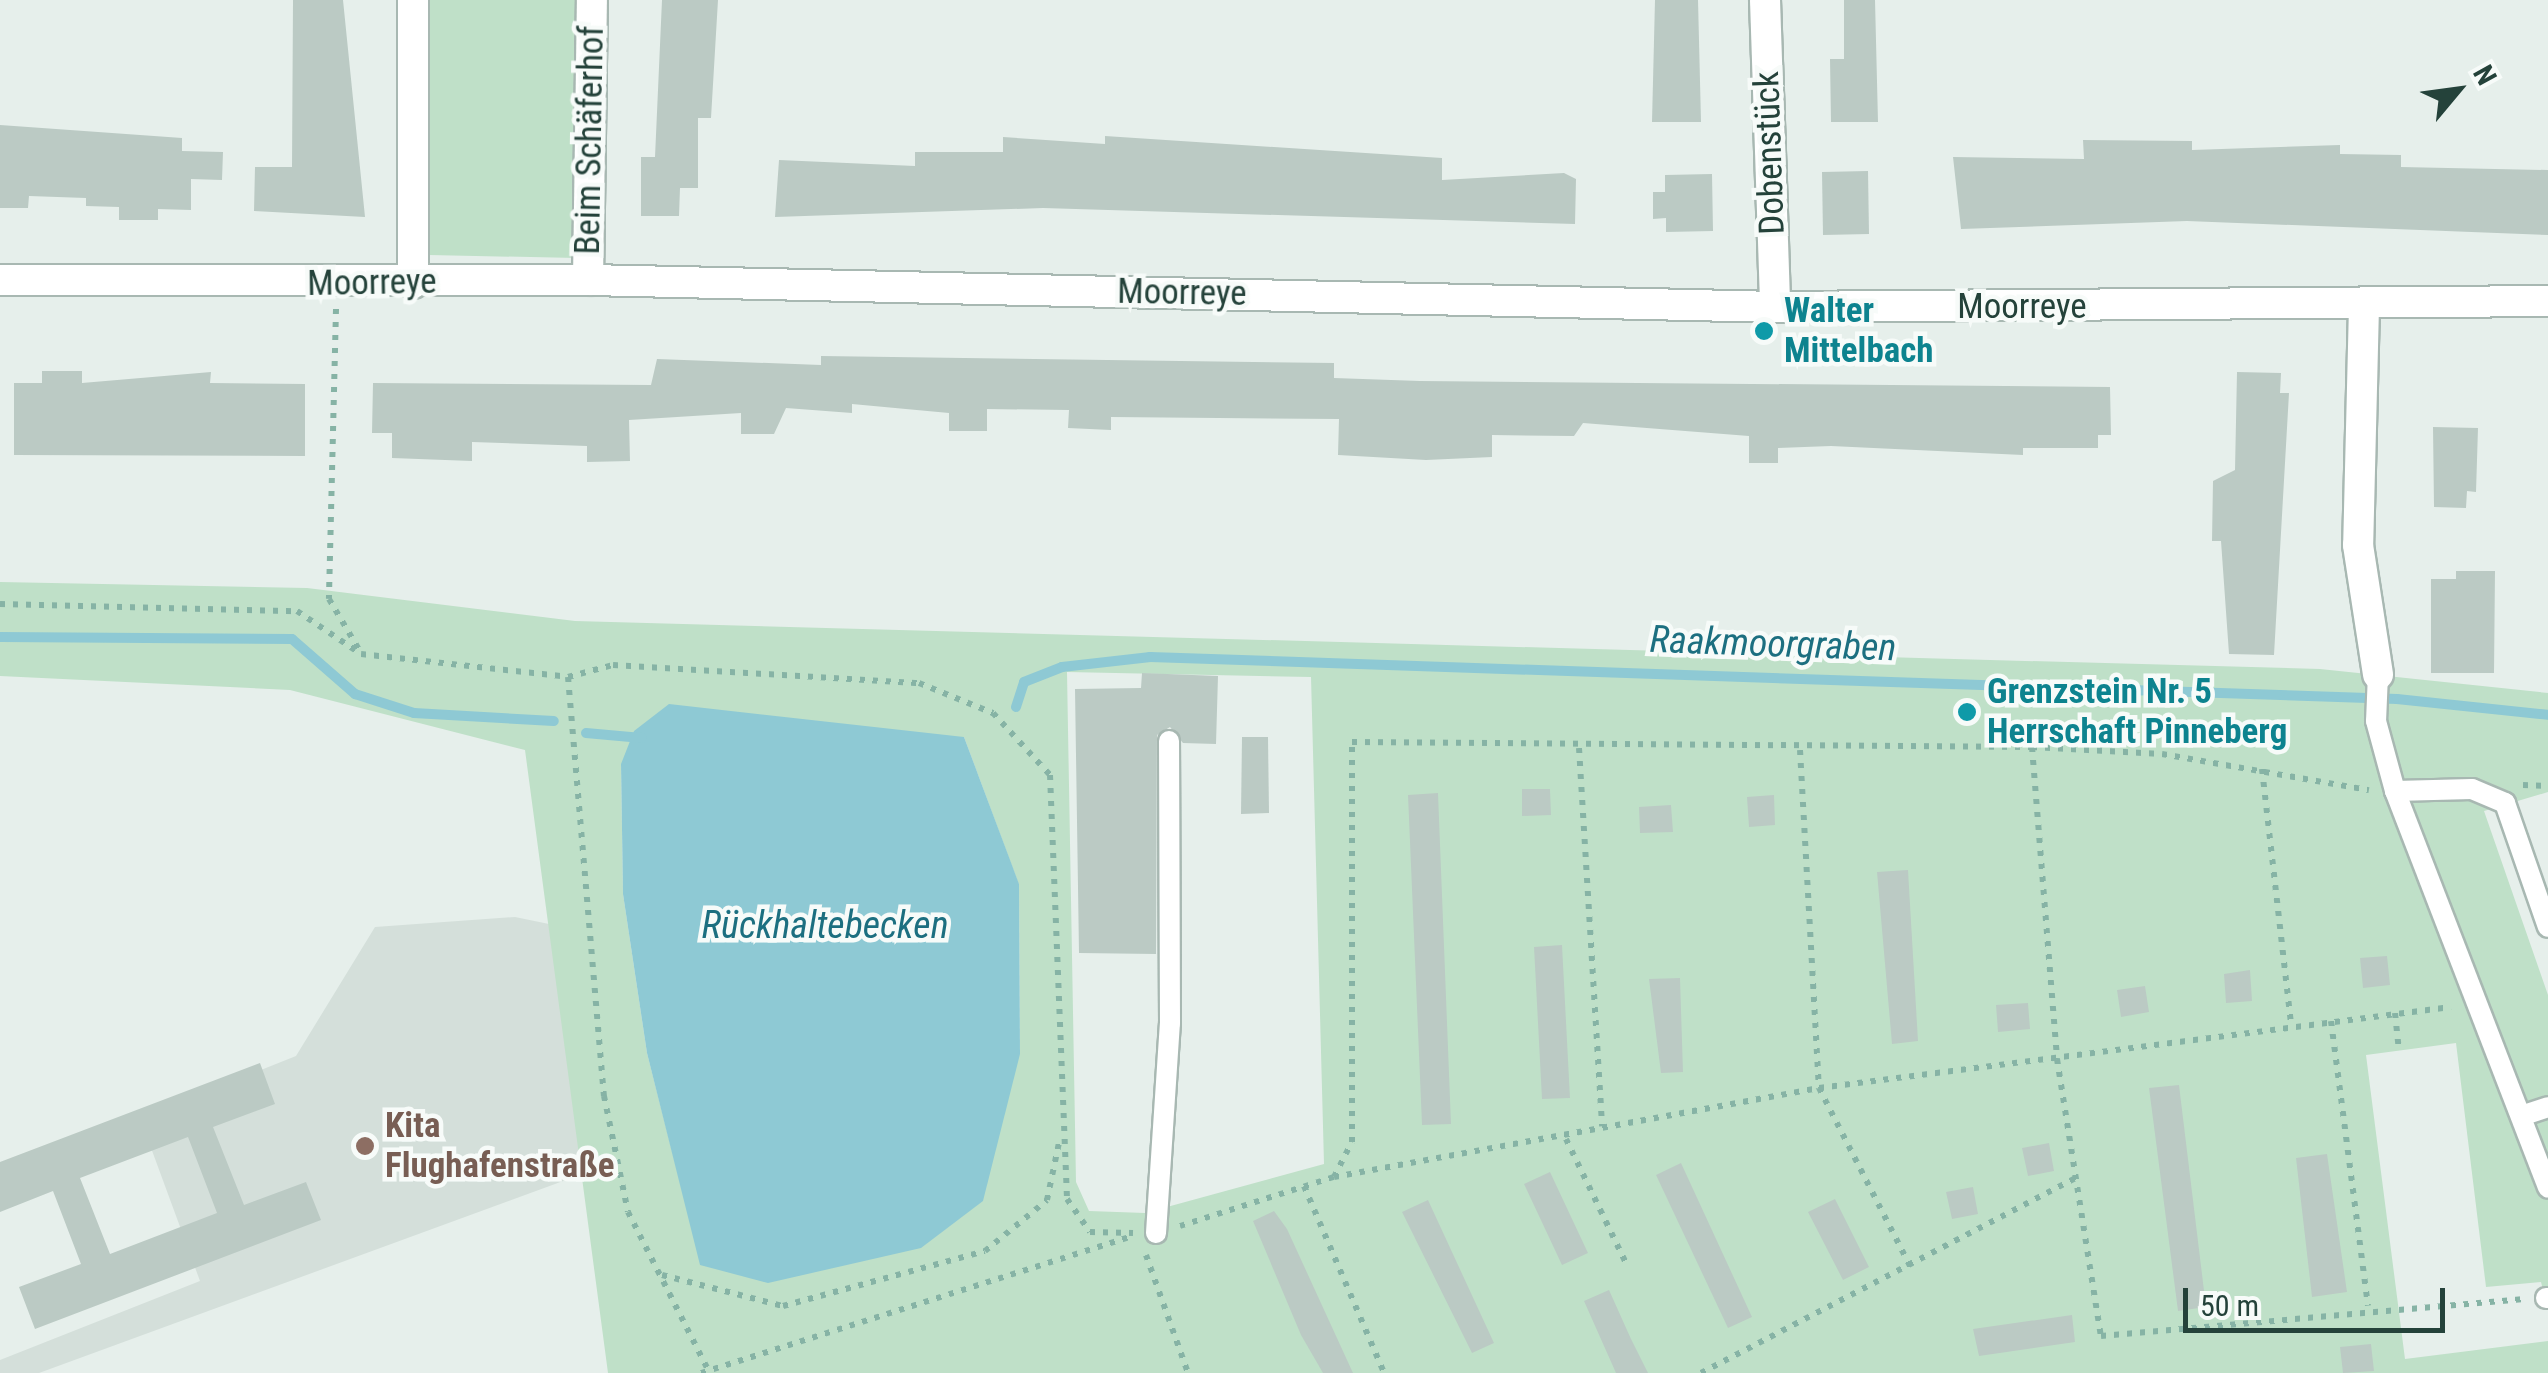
<!DOCTYPE html>
<html>
<head>
<meta charset="utf-8">
<style>
  body { margin:0 }
  #map { position:relative; width:2548px; height:1373px; overflow:hidden; background:#e6efeb; font-family:"Roboto Condensed",sans-serif }
  div>[style] { position:absolute }
  [style*='--x'] { left:calc(var(--x)*1px); top:calc(var(--y)*1px); width:calc(var(--w)*1px); rotate:calc(var(--a)*1deg) }
  .built>* { inset:0; background:#d4dfda }
  .green>* { inset:0; background:#bfe0c8 }
  .water>* { inset:0; background:#8ec9d4 }
  .stream>* { height:10px; margin:-5px; padding:0 5px; transform-origin:5px; border-radius:5px; background:#8ec9d4 }
  .building>* { inset:0; background:#bbcac4 }
  .path>* { height:6px; margin-top:-3px; transform-origin:0; background:repeating-linear-gradient(90deg,#86b3a5 0 5px,transparent 0 13px) }
  .roads { filter:drop-shadow(2px 0 #a8b8b2) drop-shadow(-2px 0 #a8b8b2) drop-shadow(0 2px #a8b8b2) drop-shadow(0 -2px #a8b8b2) }
  .lane>* { height:20px; margin:-10px; padding:0 10px; transform-origin:10px; border-radius:10px; background:#fff }
  .street>* { height:30px; margin:-15px; padding:0 15px; transform-origin:15px; border-radius:15px; background:#fff }
  .dots>* { width:28px; height:28px; translate:-50% -50%; box-sizing:border-box; border:5px solid #f7fbf9; border-radius:50% }
  span { translate:-50% -50%; white-space:nowrap; text-align:center; line-height:1.15; -webkit-text-stroke:9px #f7fbf9; paint-order:stroke }
  .street-label { font-size:35px; color:#24423a }
  .culture-label { font-size:35px; color:#0d838f; font-weight:700 }
  .left { translate:0 -50%; text-align:left }
  .education-label { font-size:35px; color:#785e54; font-weight:700 }
  .water-label { font-size:38px; color:#1c6f80; font-style:italic }
  .north { position:absolute; left:2408px; top:40px; width:100px; height:100px; -webkit-text-stroke:8px #f7fbf9; paint-order:stroke; rotate:61deg; font-size:28px; font-weight:700; line-height:40px; text-align:center; color:#24423a }
  .north::after { content:''; display:block; margin:auto; width:35px; height:45px; background:#24423a; clip-path:polygon(50% 0,100% 100%,50% 72%,0 100%) }
  .scale { position:absolute; left:2183px; top:1288px; width:262px; height:45px; box-sizing:border-box; border:5px solid #24423a; border-top:0; padding-left:12px; font-size:30px; line-height:35px; white-space:nowrap; color:#24423a; -webkit-text-stroke:8px #f7fbf9; paint-order:stroke }
</style>
</head>
<body>
<div id="map">
  <div class="built">
    <div style="clip-path:polygon(515px 917px,549px 924px,585px 1173px,39px 1373px,0 1373px,0 1360px,200px 1281px,140px 1118px,296px 1056px,375px 927px)"></div>
  </div>
  <div class="green">
    <div style="clip-path:polygon(426px 0,579px 0,577px 258px,429px 255px)"></div>
    <div style="clip-path:polygon(evenodd,0 582px,307px 588px,575px 621px,2320px 669px,2548px 693px,2548px 792px,2484px 811px,2548px 995px,2548px 1310px,2541px 1282px,2486px 1287px,2456px 1043px,2366px 1055px,2405px 1359px,2548px 1341px,2548px 1373px,608px 1373px,525px 750px,290px 690px,0 676px,0 582px,1067px 672px,1311px 677px,1324px 1164px,1145px 1213px,1089px 1211px,1076px 1182px,1067px 672px,0 582px,964px 737px,1019px 885px,1020px 1054px,701px 1265px,647px 1053px,623px 894px,621px 764px,964px 737px)"></div>
  </div>
  <div class="water">
    <div style="clip-path:polygon(669px 704px,964px 737px,1019px 884px,1020px 1054px,983px 1201px,921px 1248px,768px 1283px,700px 1265px,647px 1053px,623px 894px,621px 764px,634px 731px)"></div>
  </div>
  <div class="stream">
    <div style="--x:0;--y:637;--w:292;--a:0.4"></div>
    <div style="--x:292;--y:639;--w:84;--a:41.1"></div>
    <div style="--x:355;--y:694;--w:62;--a:17.9"></div>
    <div style="--x:414;--y:713;--w:140;--a:3.3"></div>
    <div style="--x:1016;--y:707;--w:26;--a:-72"></div>
    <div style="--x:1024;--y:682;--w:41;--a:-21.5"></div>
    <div style="--x:1062;--y:667;--w:89;--a:-6.5"></div>
    <div style="--x:1150;--y:657;--w:1248;--a:1.93"></div>
    <div style="--x:2397;--y:699;--w:152;--a:6"></div>
    <div style="--x:586;--y:733;--w:56;--a:5.1"></div>
  </div>
  <div class="building">
    <div style="clip-path:polygon(293px 0,343px 0,365px 217px,254px 211px,255px 167px,292px 167px)"></div>
    <div style="clip-path:polygon(662px 0,718px 0,711px 118px,698px 118px,698px 188px,680px 188px,679px 216px,641px 216px,641px 157px,655px 157px)"></div>
    <div style="clip-path:polygon(1655px 0,1698px 0,1701px 122px,1652px 122px)"></div>
    <div style="clip-path:polygon(1844px 0,1875px 0,1878px 122px,1831px 122px,1830px 59px,1844px 59px)"></div>
    <div style="clip-path:polygon(0 125px,182px 138px,182px 151px,223px 152px,222px 180px,191px 179px,191px 210px,158px 209px,158px 220px,119px 220px,119px 207px,86px 206px,86px 198px,29px 196px,28px 208px,0 208px)"></div>
    <div style="clip-path:polygon(1105px 136px,1442px 158px,1442px 180px,1564px 173px,1576px 179px,1575px 224px,1043px 208px,775px 217px,779px 160px,915px 166px,915px 152px,1003px 152px,1003px 137px,1105px 144px)"></div>
    <div style="clip-path:polygon(2083px 140px,2192px 141px,2192px 150px,2340px 145px,2340px 154px,2401px 155px,2401px 167px,2548px 170px,2548px 235px,2187px 221px,1961px 229px,1953px 157px,2084px 159px)"></div>
    <div style="clip-path:polygon(1868px 171px,1869px 234px,1823px 235px,1822px 172px)"></div>
    <div style="clip-path:polygon(1712px 174px,1713px 231px,1666px 232px,1666px 218px,1653px 219px,1653px 192px,1665px 192px,1665px 175px)"></div>
    <div style="clip-path:polygon(821px 356px,1334px 363px,1334px 378px,1420px 381px,2110px 387px,2111px 435px,2098px 435px,2098px 448px,2023px 448px,2023px 455px,1831px 446px,1778px 448px,1778px 463px,1749px 463px,1749px 436px,1583px 423px,1574px 436px,1492px 435px,1492px 457px,1426px 460px,1338px 455px,1339px 419px,1111px 417px,1111px 430px,1068px 428px,1069px 410px,987px 409px,987px 431px,949px 431px,949px 413px,852px 404px,852px 413px,786px 408px,774px 434px,741px 434px,741px 413px,629px 420px,630px 461px,587px 462px,587px 446px,472px 442px,472px 461px,392px 458px,392px 433px,372px 433px,373px 383px,651px 385px,657px 359px,821px 365px)"></div>
    <div style="clip-path:polygon(42px 371px,82px 371px,82px 383px,211px 372px,210px 383px,305px 384px,305px 456px,14px 455px,14px 383px,42px 383px)"></div>
    <div style="clip-path:polygon(2237px 372px,2281px 373px,2280px 393px,2289px 393px,2274px 655px,2229px 654px,2221px 541px,2212px 541px,2213px 481px,2235px 470px)"></div>
    <div style="clip-path:polygon(2433px 427px,2478px 428px,2476px 492px,2467px 491px,2466px 508px,2434px 507px)"></div>
    <div style="clip-path:polygon(2456px 571px,2495px 571px,2494px 673px,2431px 673px,2431px 579px,2456px 579px)"></div>
    <div style="clip-path:polygon(1142px 673px,1218px 676px,1216px 744px,1183px 743px,1170px 727px,1157px 735px,1156px 954px,1079px 953px,1075px 689px,1141px 688px)"></div>
    <div style="clip-path:polygon(1242px 737px,1268px 737px,1269px 813px,1241px 814px)"></div>
    <div style="clip-path:polygon(1522px 789px,1550px 789px,1551px 815px,1522px 816px)"></div>
    <div style="clip-path:polygon(1438px 793px,1451px 1124px,1422px 1125px,1408px 795px)"></div>
    <div style="clip-path:polygon(1774px 795px,1775px 825px,1749px 827px,1747px 797px)"></div>
    <div style="clip-path:polygon(1671px 805px,1673px 832px,1640px 833px,1639px 807px)"></div>
    <div style="clip-path:polygon(1908px 870px,1918px 1041px,1892px 1044px,1877px 872px)"></div>
    <div style="clip-path:polygon(1562px 945px,1570px 1098px,1542px 1099px,1534px 947px)"></div>
    <div style="clip-path:polygon(2387px 956px,2390px 985px,2363px 988px,2360px 958px)"></div>
    <div style="clip-path:polygon(2250px 970px,2252px 1001px,2226px 1003px,2224px 974px)"></div>
    <div style="clip-path:polygon(1680px 978px,1683px 1072px,1661px 1073px,1649px 979px)"></div>
    <div style="clip-path:polygon(2145px 986px,2149px 1012px,2121px 1017px,2117px 990px)"></div>
    <div style="clip-path:polygon(2028px 1003px,2030px 1029px,1998px 1032px,1996px 1005px)"></div>
    <div style="clip-path:polygon(evenodd,260px 1063px,275px 1104px,213px 1127px,244px 1205px,306px 1182px,321px 1220px,35px 1329px,19px 1287px,81px 1264px,53px 1191px,0 1212px,0 1162px,260px 1063px,188px 1137px,217px 1213px,110px 1254px,80px 1178px,188px 1137px)"></div>
    <div style="clip-path:polygon(2179px 1085px,2206px 1307px,2178px 1311px,2149px 1088px)"></div>
    <div style="clip-path:polygon(2049px 1143px,2054px 1171px,2028px 1176px,2022px 1148px)"></div>
    <div style="clip-path:polygon(2327px 1154px,2347px 1292px,2312px 1297px,2296px 1158px)"></div>
    <div style="clip-path:polygon(1681px 1163px,1752px 1317px,1728px 1328px,1656px 1175px)"></div>
    <div style="clip-path:polygon(1550px 1172px,1588px 1253px,1562px 1265px,1524px 1184px)"></div>
    <div style="clip-path:polygon(1973px 1187px,1978px 1214px,1952px 1219px,1946px 1192px)"></div>
    <div style="clip-path:polygon(1835px 1199px,1869px 1267px,1843px 1280px,1808px 1212px)"></div>
    <div style="clip-path:polygon(1428px 1200px,1494px 1343px,1472px 1353px,1402px 1212px)"></div>
    <div style="clip-path:polygon(1274px 1211px,1287px 1229px,1353px 1373px,1323px 1373px,1301px 1335px,1253px 1221px)"></div>
    <div style="clip-path:polygon(1609px 1290px,1631px 1339px,1648px 1373px,1616px 1373px,1584px 1301px)"></div>
    <div style="clip-path:polygon(2072px 1315px,2075px 1342px,1979px 1356px,1973px 1329px)"></div>
    <div style="clip-path:polygon(2371px 1344px,2374px 1371px,2343px 1373px,2340px 1347px)"></div>
  </div>
  <div class="path">
    <div style="--x:336;--y:309;--w:290;--a:91.4"></div>
    <div style="--x:329;--y:599;--w:63;--a:59.3"></div>
    <div style="--x:0;--y:604;--w:297;--a:1.4"></div>
    <div style="--x:297;--y:611;--w:77;--a:33.9"></div>
    <div style="--x:361;--y:654;--w:208;--a:6.3"></div>
    <div style="--x:568;--y:677;--w:47;--a:-14.9"></div>
    <div style="--x:613;--y:665;--w:307;--a:3.4"></div>
    <div style="--x:919;--y:683;--w:80;--a:22.1"></div>
    <div style="--x:993;--y:713;--w:84;--a:47.4"></div>
    <div style="--x:1050;--y:775;--w:424;--a:87.7"></div>
    <div style="--x:1067;--y:1199;--w:40;--a:55.1"></div>
    <div style="--x:1090;--y:1232;--w:43;--a:1.3"></div>
    <div style="--x:568;--y:677;--w:421;--a:85.1"></div>
    <div style="--x:604;--y:1096;--w:118;--a:78.3"></div>
    <div style="--x:628;--y:1212;--w:179;--a:63.1"></div>
    <div style="--x:2032;--y:747;--w:313;--a:85.4"></div>
    <div style="--x:2057;--y:1059;--w:280;--a:81"></div>
    <div style="--x:2101;--y:1336;--w:425;--a:-5"></div>
    <div style="--x:1579;--y:748;--w:379;--a:86.5"></div>
    <div style="--x:1800;--y:750;--w:339;--a:86.8"></div>
    <div style="--x:1819;--y:1088;--w:202;--a:62.9"></div>
    <div style="--x:2262;--y:769;--w:258;--a:83.5"></div>
    <div style="--x:2523;--y:785;--w:25;--a:2"></div>
    <div style="--x:2395;--y:1013;--w:37;--a:84"></div>
    <div style="--x:2331;--y:1021;--w:287;--a:82.6"></div>
    <div style="--x:1566;--y:1139;--w:142;--a:64.2"></div>
    <div style="--x:1334;--y:1177;--w:39;--a:-63"></div>
    <div style="--x:1352;--y:1142;--w:400;--a:-90"></div>
    <div style="--x:1352;--y:742;--w:680;--a:0.42"></div>
    <div style="--x:2032;--y:747;--w:130;--a:3.1"></div>
    <div style="--x:2162;--y:754;--w:210;--a:9.9"></div>
    <div style="--x:1304;--y:1186;--w:203;--a:66.8"></div>
    <div style="--x:1180;--y:1226;--w:162;--a:-17.7"></div>
    <div style="--x:1334;--y:1177;--w:493;--a:-10.4"></div>
    <div style="--x:1819;--y:1088;--w:637;--a:-7.3"></div>
    <div style="--x:1146;--y:1255;--w:125;--a:70.4"></div>
    <div style="--x:662;--y:1275;--w:125;--a:14.4"></div>
    <div style="--x:783;--y:1306;--w:209;--a:-15.2"></div>
    <div style="--x:985;--y:1251;--w:80;--a:-39.4"></div>
    <div style="--x:1047;--y:1200;--w:63;--a:-78.2"></div>
    <div style="--x:701;--y:1373;--w:454;--a:-17.6"></div>
    <div style="--x:1701;--y:1373;--w:427;--a:-27.5"></div>
  </div>
  <div class="roads">
    <div class="lane">
      <div style="--x:2378;--y:674;--w:47;--a:92.4"></div>
      <div style="--x:2376;--y:721;--w:73;--a:74.8"></div>
      <div style="--x:2395;--y:791;--w:425;--a:68.9"></div>
      <div style="--x:2395;--y:791;--w:77;--a:-1.5"></div>
      <div style="--x:2472;--y:789;--w:36;--a:23"></div>
      <div style="--x:2505;--y:803;--w:131;--a:70.9"></div>
      <div style="--x:2521;--y:1116;--w:28;--a:-18"></div>
      <div style="--x:1156;--y:1233;--w:210;--a:-86.2"></div>
      <div style="--x:1170;--y:1023;--w:282;--a:-90.2"></div>
      <div style="--x:2546;--y:1298;--w:2;--a:0"></div>
    </div>
    <div class="street">
      <div style="--x:1765;--y:0;--w:307;--a:88.1"></div>
      <div style="--x:0;--y:280;--w:588;--a:0"></div>
      <div style="--x:588;--y:280;--w:1187;--a:1.3"></div>
      <div style="--x:1775;--y:307;--w:773;--a:-0.44"></div>
      <div style="--x:588;--y:280;--w:280;--a:-89.2"></div>
      <div style="--x:413;--y:283;--w:283;--a:-90"></div>
      <div style="--x:2364;--y:306;--w:239;--a:91.4"></div>
      <div style="--x:2358;--y:545;--w:131;--a:81.2"></div>
    </div>
  </div>
  <div class="dots">
    <div style="left:1764px;top:331px;background:#0f9aa8"></div>
    <div style="left:1967px;top:712px;background:#0f9aa8"></div>
    <div style="left:365px;top:1146px;background:#8d6e63"></div>
  </div>
  <div class="street-label">
    <span style="left:590px;top:140px;rotate:-89deg">Beim Schäferhof</span>
    <span style="left:1770px;top:153px;rotate:-92deg">Dobenstück</span>
    <span style="left:372px;top:283px;rotate:-1deg">Moorreye</span>
    <span style="left:1182px;top:293px;rotate:1deg">Moorreye</span>
    <span style="left:2022px;top:307px">Moorreye</span>
  </div>
  <div class="culture-label">
    <span class="left" style="left:1784px;top:331px">Walter<br>Mittelbach</span>
    <span class="left" style="left:1987px;top:712px">Grenzstein Nr. 5<br>Herrschaft Pinneberg</span>
  </div>
  <div class="education-label">
    <span class="left" style="left:385px;top:1146px">Kita<br>Flughafenstraße</span>
  </div>
  <div class="water-label">
    <span style="left:1773px;top:644px;rotate:2deg">Raakmoorgraben</span>
    <span style="left:825px;top:926px">Rückhaltebecken</span>
  </div>
  <div class="north">N</div>
  <div class="scale">50 m</div>
</div>
</body>
</html>
